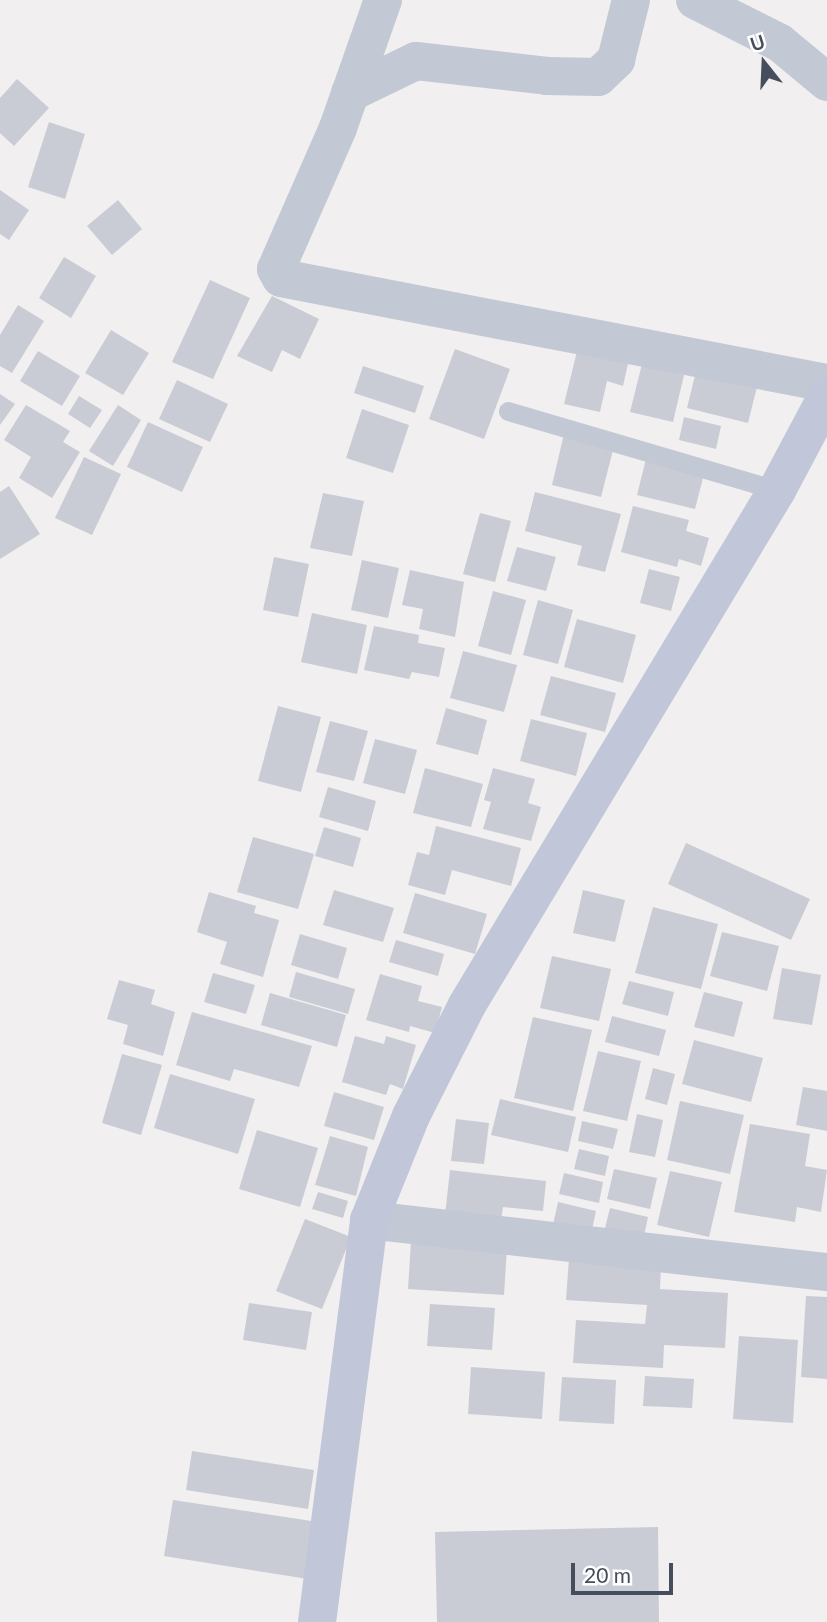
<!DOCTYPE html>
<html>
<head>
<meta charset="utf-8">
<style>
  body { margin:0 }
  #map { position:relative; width:827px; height:1622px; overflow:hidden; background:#f1efef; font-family:Lato,sans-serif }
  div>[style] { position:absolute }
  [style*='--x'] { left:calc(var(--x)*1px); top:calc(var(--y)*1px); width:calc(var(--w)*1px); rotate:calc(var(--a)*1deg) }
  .building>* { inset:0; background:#caccd5 }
  .service>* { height:19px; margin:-9.5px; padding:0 9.5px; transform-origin:9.5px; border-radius:9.5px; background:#c2c8d4 }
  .minor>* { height:38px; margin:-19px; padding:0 19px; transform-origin:19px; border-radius:19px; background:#c2c8d4 }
  .secondary>* { height:38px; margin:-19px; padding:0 19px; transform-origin:19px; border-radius:19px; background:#c1c7d8 }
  span { translate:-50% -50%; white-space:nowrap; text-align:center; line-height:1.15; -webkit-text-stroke:7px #fff; paint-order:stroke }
  .north { position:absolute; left:729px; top:28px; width:70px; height:70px; -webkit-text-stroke:5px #fff; paint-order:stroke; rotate:342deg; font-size:19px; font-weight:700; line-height:28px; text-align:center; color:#464d5d }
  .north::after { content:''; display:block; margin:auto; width:24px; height:32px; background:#464d5d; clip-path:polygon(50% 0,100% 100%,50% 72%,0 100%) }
  .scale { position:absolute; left:571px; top:1563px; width:102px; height:32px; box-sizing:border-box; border:4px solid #464d5d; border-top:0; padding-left:9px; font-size:21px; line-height:24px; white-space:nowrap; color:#464d5d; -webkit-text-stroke:5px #fff; paint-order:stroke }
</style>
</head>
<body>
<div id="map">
  <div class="building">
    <div style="clip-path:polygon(17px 79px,49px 108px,14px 146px,0 133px,0 98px)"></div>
    <div style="clip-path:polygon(49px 122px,85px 134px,65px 199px,28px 187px)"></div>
    <div style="clip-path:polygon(0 190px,29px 210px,9px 240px,0 234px)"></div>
    <div style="clip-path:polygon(118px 200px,142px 229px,112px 255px,87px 226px)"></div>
    <div style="clip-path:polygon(64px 257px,96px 276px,71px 318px,39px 298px)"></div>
    <div style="clip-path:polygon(210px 280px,250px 298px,213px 379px,172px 362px)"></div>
    <div style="clip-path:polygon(272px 296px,319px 319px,300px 359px,282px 350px,272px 372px,237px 356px)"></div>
    <div style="clip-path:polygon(18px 305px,44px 321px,12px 373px,0 366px,0 335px)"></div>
    <div style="clip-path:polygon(111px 330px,149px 353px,123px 395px,85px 373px)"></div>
    <div style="clip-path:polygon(579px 343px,630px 355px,623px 386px,607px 381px,600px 412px,564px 404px)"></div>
    <div style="clip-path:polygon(455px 349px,510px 369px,484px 439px,429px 419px)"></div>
    <div style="clip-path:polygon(38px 351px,80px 376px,62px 406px,20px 381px)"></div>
    <div style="clip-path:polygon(642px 364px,684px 375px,673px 422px,630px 412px)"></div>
    <div style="clip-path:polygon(363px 366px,424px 386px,415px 413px,354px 393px)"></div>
    <div style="clip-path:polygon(696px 371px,757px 387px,748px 423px,687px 408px)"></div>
    <div style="clip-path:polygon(177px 380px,228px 404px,210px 442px,159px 419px)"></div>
    <div style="clip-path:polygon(0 394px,15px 404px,0 425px)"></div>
    <div style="clip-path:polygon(79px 396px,102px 410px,90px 428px,68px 414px)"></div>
    <div style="clip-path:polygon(26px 405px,70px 431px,63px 442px,80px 452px,52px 498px,19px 478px,31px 457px,4px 440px)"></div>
    <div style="clip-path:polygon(118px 405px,141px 420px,113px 466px,89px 451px)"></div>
    <div style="clip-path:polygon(362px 409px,409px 425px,393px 473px,346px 458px)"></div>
    <div style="clip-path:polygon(684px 417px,721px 426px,716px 449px,679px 440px)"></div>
    <div style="clip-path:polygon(148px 422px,203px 447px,182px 492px,127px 467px)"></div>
    <div style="clip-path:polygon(564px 434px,614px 446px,601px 497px,552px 485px)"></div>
    <div style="clip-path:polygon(84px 457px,121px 474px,92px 535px,55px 518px)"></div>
    <div style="clip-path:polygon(646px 459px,704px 474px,695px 509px,637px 495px)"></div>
    <div style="clip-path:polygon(9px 486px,40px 534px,0 559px,0 492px)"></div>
    <div style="clip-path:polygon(535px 492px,621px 514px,605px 572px,577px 565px,582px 546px,525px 531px)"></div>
    <div style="clip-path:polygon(323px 493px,364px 501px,352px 556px,310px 548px)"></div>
    <div style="clip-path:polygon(633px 506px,689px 520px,686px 531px,709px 538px,701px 566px,679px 559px,677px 567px,621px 552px)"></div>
    <div style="clip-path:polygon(480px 513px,511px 521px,495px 582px,463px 574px)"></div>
    <div style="clip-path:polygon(517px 547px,556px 557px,546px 591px,507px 581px)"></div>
    <div style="clip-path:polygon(274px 557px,309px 564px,298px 617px,263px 610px)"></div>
    <div style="clip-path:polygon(362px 560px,399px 568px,388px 618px,351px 610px)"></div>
    <div style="clip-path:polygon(649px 569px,680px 577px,671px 611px,640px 603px)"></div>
    <div style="clip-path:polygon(410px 570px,464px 582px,455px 637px,419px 629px,423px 609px,402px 605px)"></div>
    <div style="clip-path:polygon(493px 591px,526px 600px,511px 655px,478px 646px)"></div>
    <div style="clip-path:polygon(538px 600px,573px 610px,558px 664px,523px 655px)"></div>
    <div style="clip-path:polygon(312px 613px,367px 625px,357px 674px,301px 662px)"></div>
    <div style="clip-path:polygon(577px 619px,636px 635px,623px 683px,564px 667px)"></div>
    <div style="clip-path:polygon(374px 626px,419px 635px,418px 643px,445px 648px,439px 677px,412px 672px,409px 679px,364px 670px)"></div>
    <div style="clip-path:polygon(463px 651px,517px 665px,504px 712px,450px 698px)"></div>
    <div style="clip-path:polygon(551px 676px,616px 693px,605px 732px,540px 715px)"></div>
    <div style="clip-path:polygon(278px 706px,321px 717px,301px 792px,258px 781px)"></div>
    <div style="clip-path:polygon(446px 708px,487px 720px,478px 755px,436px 744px)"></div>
    <div style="clip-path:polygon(531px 719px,587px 733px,576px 776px,520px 761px)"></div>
    <div style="clip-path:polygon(330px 721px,368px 731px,354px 781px,316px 772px)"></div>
    <div style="clip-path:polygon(375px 739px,417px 750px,405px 794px,363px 783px)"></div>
    <div style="clip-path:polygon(425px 768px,483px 784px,471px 827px,413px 813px)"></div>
    <div style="clip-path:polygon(493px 768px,535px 779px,528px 803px,541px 807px,531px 841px,483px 829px,491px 802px,484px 800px)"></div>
    <div style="clip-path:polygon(328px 787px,376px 801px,368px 831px,319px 817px)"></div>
    <div style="clip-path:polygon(436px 826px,521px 848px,511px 886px,452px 870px,445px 895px,408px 885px,417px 852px,429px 855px)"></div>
    <div style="clip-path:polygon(324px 827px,361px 838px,353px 867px,315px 856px)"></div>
    <div style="clip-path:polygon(253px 837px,314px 854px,298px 909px,237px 892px)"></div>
    <div style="clip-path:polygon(686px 843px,810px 899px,791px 940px,668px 884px)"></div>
    <div style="clip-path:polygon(334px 890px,394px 908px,383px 942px,323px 925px)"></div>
    <div style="clip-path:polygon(583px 890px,625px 900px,615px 942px,573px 933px)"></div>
    <div style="clip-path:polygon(209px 892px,256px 906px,254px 913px,279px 920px,263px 977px,220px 964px,227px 942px,197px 932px)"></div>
    <div style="clip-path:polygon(415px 893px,487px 914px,475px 954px,403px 933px)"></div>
    <div style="clip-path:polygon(653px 907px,718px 924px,701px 989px,635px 973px)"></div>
    <div style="clip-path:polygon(722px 932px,779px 946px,767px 991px,710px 976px)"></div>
    <div style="clip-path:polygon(300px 934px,347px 948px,338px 979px,291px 965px)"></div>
    <div style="clip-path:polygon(396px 940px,444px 954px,438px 976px,389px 962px)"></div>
    <div style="clip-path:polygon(552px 956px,611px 969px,599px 1021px,540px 1008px)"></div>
    <div style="clip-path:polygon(782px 968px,821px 975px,812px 1025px,773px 1019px)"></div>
    <div style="clip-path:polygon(296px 972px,355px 989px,348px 1014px,289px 997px)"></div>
    <div style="clip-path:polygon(213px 973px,255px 985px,246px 1014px,204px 1002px)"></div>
    <div style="clip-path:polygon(380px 974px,422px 986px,418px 1001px,442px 1007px,435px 1033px,410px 1026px,409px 1032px,366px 1020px)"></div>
    <div style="clip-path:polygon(119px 980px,155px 990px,151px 1004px,175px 1012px,163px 1056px,123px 1044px,128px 1025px,107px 1019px)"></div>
    <div style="clip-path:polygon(629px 981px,674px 992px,668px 1016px,622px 1004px)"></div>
    <div style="clip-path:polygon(704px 992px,743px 1002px,734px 1037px,694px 1027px)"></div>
    <div style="clip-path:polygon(270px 993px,346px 1015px,337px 1047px,261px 1025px)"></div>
    <div style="clip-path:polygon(192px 1012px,312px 1046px,299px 1087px,234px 1069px,230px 1081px,176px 1065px)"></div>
    <div style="clip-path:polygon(612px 1016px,666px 1030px,659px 1056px,605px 1042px)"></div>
    <div style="clip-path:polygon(533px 1017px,592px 1030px,573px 1111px,514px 1098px)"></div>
    <div style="clip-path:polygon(355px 1036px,384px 1044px,386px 1036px,416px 1045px,403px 1089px,390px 1084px,386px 1095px,342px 1082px)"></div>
    <div style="clip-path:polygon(694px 1040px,763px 1058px,751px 1102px,682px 1084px)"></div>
    <div style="clip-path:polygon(598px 1051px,641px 1061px,627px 1121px,583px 1111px)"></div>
    <div style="clip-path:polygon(122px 1054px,162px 1065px,141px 1135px,102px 1123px)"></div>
    <div style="clip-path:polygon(653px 1068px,675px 1074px,667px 1105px,645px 1099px)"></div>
    <div style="clip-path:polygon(170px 1074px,255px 1099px,238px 1154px,154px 1128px)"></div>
    <div style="clip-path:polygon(803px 1087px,827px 1091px,827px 1131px,796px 1125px)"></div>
    <div style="clip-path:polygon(334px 1092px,384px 1107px,374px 1140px,324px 1126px)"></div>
    <div style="clip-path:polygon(500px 1099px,576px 1117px,568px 1152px,491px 1135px)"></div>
    <div style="clip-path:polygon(680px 1101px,744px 1115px,730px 1174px,667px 1160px)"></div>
    <div style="clip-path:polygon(637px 1114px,663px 1120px,655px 1157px,629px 1152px)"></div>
    <div style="clip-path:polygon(456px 1119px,489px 1123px,484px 1164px,451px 1161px)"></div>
    <div style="clip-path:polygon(582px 1121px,618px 1129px,613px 1149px,578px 1141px)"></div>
    <div style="clip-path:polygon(750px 1124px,810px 1134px,805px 1166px,827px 1170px,821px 1212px,797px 1207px,795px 1222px,734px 1212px)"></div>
    <div style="clip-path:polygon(257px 1130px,318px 1148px,300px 1207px,239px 1189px)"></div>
    <div style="clip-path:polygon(330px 1136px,368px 1147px,356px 1196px,315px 1185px)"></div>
    <div style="clip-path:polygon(579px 1149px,609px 1156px,605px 1176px,574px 1169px)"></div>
    <div style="clip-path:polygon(614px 1169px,657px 1178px,650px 1209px,607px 1199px)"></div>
    <div style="clip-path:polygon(450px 1170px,546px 1181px,543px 1211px,503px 1207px,501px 1221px,445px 1215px)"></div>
    <div style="clip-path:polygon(670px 1171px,722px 1182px,709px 1237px,657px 1225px)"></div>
    <div style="clip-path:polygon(564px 1173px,603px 1182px,599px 1203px,559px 1194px)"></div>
    <div style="clip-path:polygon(318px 1192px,348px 1201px,343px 1218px,312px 1209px)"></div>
    <div style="clip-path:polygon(558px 1202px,596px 1211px,591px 1234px,553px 1225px)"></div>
    <div style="clip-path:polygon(610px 1208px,648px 1217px,643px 1240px,604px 1232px)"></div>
    <div style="clip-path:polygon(305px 1219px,351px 1237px,322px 1309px,276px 1291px)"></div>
    <div style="clip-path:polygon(411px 1241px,507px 1247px,504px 1295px,408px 1289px)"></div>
    <div style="clip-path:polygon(569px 1258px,661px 1264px,660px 1289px,728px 1293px,725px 1348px,664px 1345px,663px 1368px,573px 1363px,576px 1320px,645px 1324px,647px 1305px,566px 1300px)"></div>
    <div style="clip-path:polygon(806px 1296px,827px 1297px,827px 1379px,801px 1377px)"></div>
    <div style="clip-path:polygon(249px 1303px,312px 1312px,306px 1350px,243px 1340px)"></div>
    <div style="clip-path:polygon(430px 1304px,495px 1308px,492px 1350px,427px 1346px)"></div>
    <div style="clip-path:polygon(739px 1336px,798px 1340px,793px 1423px,733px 1419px)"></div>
    <div style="clip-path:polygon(471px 1367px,545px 1372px,542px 1419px,468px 1414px)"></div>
    <div style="clip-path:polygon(645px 1376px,694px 1379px,692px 1408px,643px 1406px)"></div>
    <div style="clip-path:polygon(562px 1377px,616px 1380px,614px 1424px,559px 1421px)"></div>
    <div style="clip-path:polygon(192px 1451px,314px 1470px,308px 1509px,186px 1490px)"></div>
    <div style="clip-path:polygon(173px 1500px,318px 1522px,308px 1579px,164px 1556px)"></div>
    <div style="clip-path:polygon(658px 1527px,659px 1622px,437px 1622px,435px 1532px)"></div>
  </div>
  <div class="service">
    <div style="--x:508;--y:411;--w:280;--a:16.4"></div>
  </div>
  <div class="minor">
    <div style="--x:383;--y:0;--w:136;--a:109.4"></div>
    <div style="--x:338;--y:128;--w:154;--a:113.7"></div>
    <div style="--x:276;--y:269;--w:10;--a:61"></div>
    <div style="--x:281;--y:278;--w:556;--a:10.89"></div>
    <div style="--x:695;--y:0;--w:95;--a:26.8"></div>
    <div style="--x:780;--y:43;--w:61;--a:39.7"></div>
    <div style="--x:350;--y:93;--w:73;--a:-25.9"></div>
    <div style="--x:416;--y:61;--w:132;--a:6.5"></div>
    <div style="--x:547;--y:76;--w:51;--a:1.1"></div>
    <div style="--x:598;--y:77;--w:25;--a:-43"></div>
    <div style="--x:616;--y:60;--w:62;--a:-76"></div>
    <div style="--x:369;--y:1220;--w:461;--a:6.5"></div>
  </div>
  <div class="secondary">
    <div style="--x:317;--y:1622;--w:405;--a:-82.6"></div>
    <div style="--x:369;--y:1220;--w:112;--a:-68"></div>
    <div style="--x:411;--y:1116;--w:124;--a:-63.2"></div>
    <div style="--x:467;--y:1005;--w:601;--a:-58.95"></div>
    <div style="--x:777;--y:490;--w:106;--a:-62"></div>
  </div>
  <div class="north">U</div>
  <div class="scale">20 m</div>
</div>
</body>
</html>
